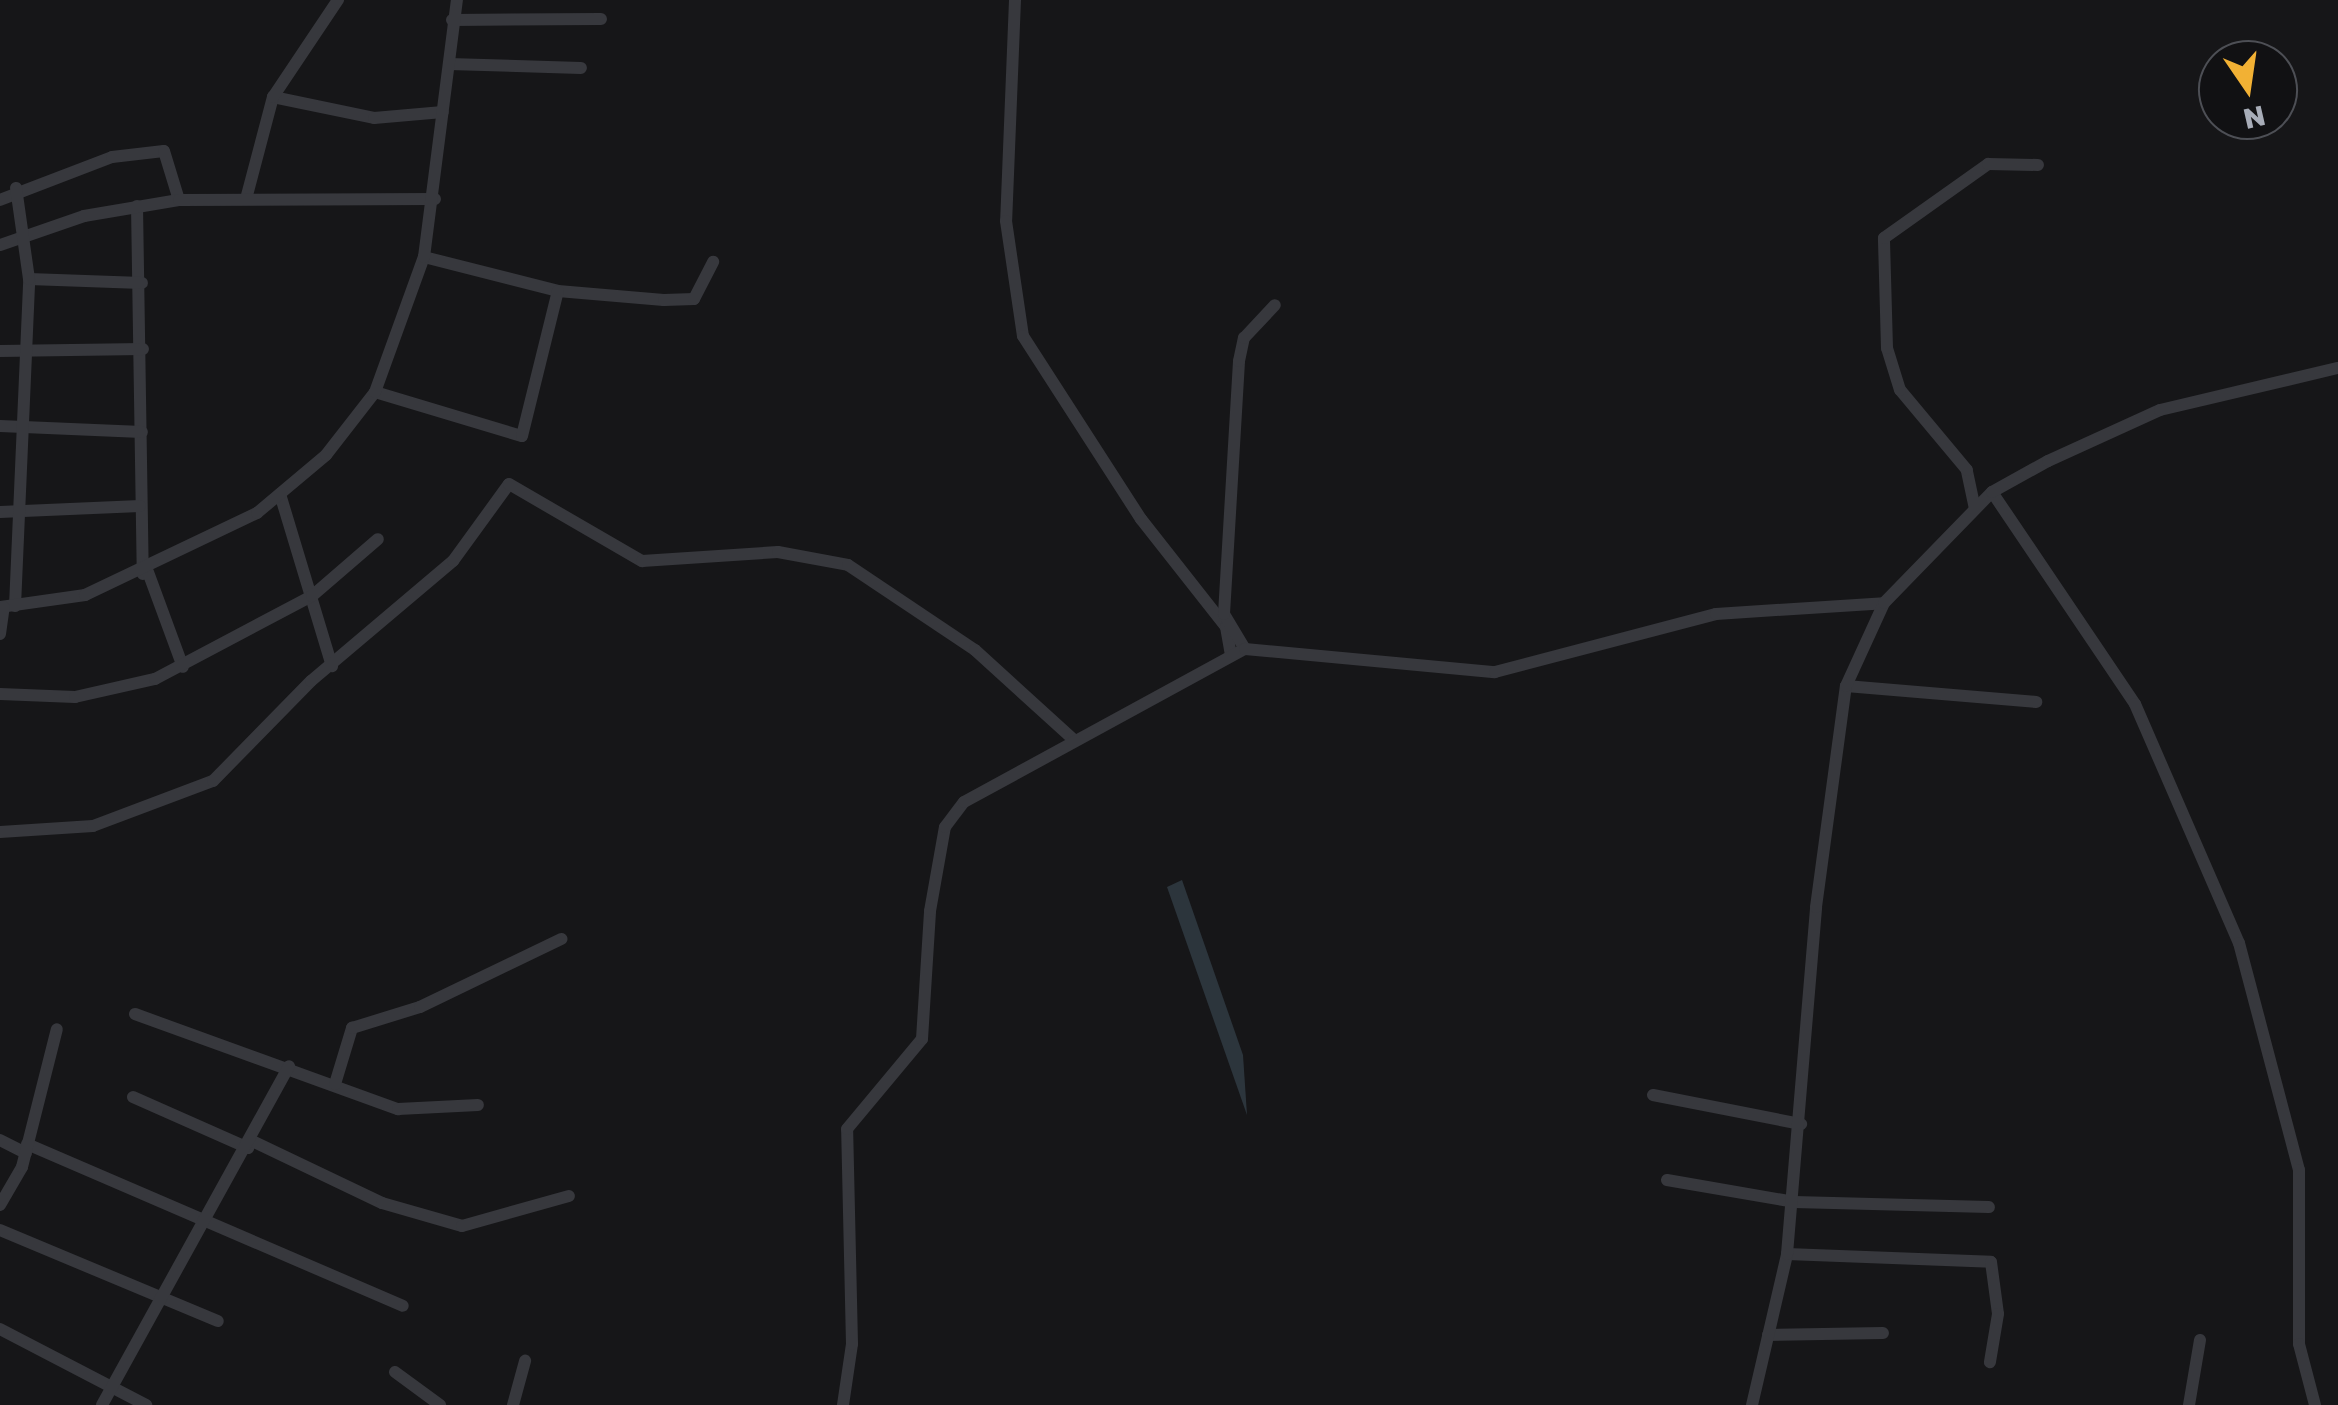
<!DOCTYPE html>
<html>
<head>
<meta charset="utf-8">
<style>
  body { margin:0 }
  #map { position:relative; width:2338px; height:1405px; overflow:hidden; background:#161618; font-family:"Golos Text",sans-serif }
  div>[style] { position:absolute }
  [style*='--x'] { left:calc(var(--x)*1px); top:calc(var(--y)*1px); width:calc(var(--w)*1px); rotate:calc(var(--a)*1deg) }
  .water>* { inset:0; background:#2c353c }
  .minor>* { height:12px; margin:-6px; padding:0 6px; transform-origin:6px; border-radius:6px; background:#37383d }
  span { translate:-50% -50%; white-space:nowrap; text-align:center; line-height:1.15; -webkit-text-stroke:8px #111113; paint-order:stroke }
  .north { position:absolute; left:2198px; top:40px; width:100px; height:100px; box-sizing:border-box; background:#111113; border:2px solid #4d4f55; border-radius:50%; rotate:167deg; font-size:28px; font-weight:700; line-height:40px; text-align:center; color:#a8adb8 }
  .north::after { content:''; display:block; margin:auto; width:35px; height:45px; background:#f2b134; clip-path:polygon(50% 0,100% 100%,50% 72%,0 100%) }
</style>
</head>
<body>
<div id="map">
  <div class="water">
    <div style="clip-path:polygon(1182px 880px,1243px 1055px,1247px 1115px,1167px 887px)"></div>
  </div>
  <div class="minor">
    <div style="--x:1015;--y:0;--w:221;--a:92.3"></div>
    <div style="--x:1006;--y:221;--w:116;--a:81.6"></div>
    <div style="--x:1023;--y:336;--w:218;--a:57.2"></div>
    <div style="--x:1141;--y:519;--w:137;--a:51.8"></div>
    <div style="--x:1226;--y:627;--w:29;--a:80"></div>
    <div style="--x:452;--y:20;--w:149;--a:-0.4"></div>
    <div style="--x:449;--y:64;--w:132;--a:1.7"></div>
    <div style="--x:273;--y:97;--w:103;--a:11.7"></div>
    <div style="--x:374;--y:118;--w:69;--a:-5"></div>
    <div style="--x:246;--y:199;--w:106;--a:-75.2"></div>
    <div style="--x:273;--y:97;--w:117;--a:-56.2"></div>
    <div style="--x:0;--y:200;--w:120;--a:-21"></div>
    <div style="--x:112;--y:157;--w:52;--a:-6.6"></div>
    <div style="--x:164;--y:151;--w:51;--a:73"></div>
    <div style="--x:137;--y:206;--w:368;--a:89.1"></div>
    <div style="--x:0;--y:245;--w:89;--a:-19"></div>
    <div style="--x:84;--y:216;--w:96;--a:-9.6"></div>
    <div style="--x:179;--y:200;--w:256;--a:-0.2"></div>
    <div style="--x:424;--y:257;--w:138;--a:14.2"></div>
    <div style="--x:558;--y:291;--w:106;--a:4.9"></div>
    <div style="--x:664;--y:300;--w:30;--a:-2"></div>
    <div style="--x:694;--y:299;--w:42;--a:-62.8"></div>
    <div style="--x:29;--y:279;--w:113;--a:2"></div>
    <div style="--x:0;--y:351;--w:143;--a:-0.8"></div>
    <div style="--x:375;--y:392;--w:153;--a:16.7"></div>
    <div style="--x:522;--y:436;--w:149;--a:-76.1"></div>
    <div style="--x:0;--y:426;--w:142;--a:2.4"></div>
    <div style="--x:1992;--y:492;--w:256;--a:56"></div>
    <div style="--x:2135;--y:704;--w:261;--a:66.5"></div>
    <div style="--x:2239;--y:943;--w:235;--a:75.2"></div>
    <div style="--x:2299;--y:1170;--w:174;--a:90"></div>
    <div style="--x:2299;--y:1344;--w:63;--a:75.3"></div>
    <div style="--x:280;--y:494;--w:180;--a:73.2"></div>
    <div style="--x:1975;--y:509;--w:40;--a:-102"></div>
    <div style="--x:1967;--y:470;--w:104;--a:-129.9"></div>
    <div style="--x:1900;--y:390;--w:44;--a:-107.2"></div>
    <div style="--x:1887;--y:348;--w:110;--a:-91.6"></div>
    <div style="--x:1884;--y:238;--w:128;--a:-35.4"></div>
    <div style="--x:1988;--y:164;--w:50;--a:1.1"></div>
    <div style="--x:0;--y:512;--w:140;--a:-2.5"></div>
    <div style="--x:148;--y:572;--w:101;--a:69.8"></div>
    <div style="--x:15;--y:606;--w:327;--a:-87.5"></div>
    <div style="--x:29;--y:279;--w:92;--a:-98.1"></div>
    <div style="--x:0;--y:607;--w:86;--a:-8"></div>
    <div style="--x:85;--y:595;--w:191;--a:-25.5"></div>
    <div style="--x:257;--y:513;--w:90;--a:-40"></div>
    <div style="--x:326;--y:455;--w:80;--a:-52.1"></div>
    <div style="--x:375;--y:392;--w:144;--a:-70.1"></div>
    <div style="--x:424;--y:257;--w:259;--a:-82.7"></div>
    <div style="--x:0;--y:634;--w:27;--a:-82"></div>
    <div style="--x:1245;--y:649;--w:41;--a:-121"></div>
    <div style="--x:1224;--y:614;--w:253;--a:-86.6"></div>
    <div style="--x:1239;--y:361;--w:24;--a:-78"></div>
    <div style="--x:1244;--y:338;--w:45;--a:-46.8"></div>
    <div style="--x:1846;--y:686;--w:191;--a:4.8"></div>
    <div style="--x:0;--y:694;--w:75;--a:2.3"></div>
    <div style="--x:75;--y:697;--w:82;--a:-12.7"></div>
    <div style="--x:155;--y:679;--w:178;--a:-27.9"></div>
    <div style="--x:312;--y:596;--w:87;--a:-40.8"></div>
    <div style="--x:0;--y:832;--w:93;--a:-3.7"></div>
    <div style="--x:93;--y:826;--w:128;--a:-20.6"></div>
    <div style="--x:213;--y:781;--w:140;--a:-45.6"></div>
    <div style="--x:311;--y:681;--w:186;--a:-40.2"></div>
    <div style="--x:453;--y:561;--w:95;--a:-54"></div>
    <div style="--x:509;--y:484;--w:154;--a:30.1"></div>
    <div style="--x:642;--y:561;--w:136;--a:-3.8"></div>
    <div style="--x:778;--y:552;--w:71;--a:10.5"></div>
    <div style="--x:848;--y:565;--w:153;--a:33.8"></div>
    <div style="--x:975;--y:650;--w:134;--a:42.3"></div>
    <div style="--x:135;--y:1014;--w:280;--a:19.9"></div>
    <div style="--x:398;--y:1109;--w:80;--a:-2.9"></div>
    <div style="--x:335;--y:1084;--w:59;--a:-73.1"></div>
    <div style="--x:352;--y:1028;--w:71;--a:-17.2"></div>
    <div style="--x:420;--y:1007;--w:157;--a:-25.7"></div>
    <div style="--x:1653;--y:1095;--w:151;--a:11.1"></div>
    <div style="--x:133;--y:1097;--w:126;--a:23.9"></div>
    <div style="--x:0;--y:1140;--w:29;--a:27"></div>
    <div style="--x:252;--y:1141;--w:144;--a:25.5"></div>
    <div style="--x:382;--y:1203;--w:83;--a:16"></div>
    <div style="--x:462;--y:1226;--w:111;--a:-15.7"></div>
    <div style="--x:27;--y:1144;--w:409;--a:23.3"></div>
    <div style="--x:1667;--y:1180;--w:129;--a:9.8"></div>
    <div style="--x:1794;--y:1202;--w:195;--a:1.5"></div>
    <div style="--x:0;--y:1205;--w:44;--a:-59.9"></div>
    <div style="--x:22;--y:1167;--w:142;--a:-75.8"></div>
    <div style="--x:0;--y:1230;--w:236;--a:22.7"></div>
    <div style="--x:1787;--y:1254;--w:204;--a:2.2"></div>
    <div style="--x:1991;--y:1262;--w:52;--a:82.3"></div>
    <div style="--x:1998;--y:1314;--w:49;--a:99.5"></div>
    <div style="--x:0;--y:1329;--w:165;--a:27.5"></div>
    <div style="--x:1768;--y:1335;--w:115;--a:-1"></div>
    <div style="--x:395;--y:1372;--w:56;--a:36.3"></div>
    <div style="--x:102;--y:1405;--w:387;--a:-61.1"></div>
    <div style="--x:513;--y:1405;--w:46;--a:-74.7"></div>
    <div style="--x:843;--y:1405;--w:62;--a:-81.6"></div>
    <div style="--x:852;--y:1344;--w:215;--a:-91.3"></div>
    <div style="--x:847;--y:1129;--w:117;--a:-50.2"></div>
    <div style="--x:922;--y:1039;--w:128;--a:-86.4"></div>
    <div style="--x:930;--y:911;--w:85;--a:-79.9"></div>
    <div style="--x:945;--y:827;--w:31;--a:-53"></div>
    <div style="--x:964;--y:802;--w:320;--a:-28.6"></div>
    <div style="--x:1245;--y:649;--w:251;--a:5.3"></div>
    <div style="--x:1495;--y:672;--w:228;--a:-14.7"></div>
    <div style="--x:1716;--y:614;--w:168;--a:-3.7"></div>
    <div style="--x:1752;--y:1405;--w:155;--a:-76.9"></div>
    <div style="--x:1787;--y:1254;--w:348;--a:-85.2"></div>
    <div style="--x:1816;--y:907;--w:223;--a:-82.3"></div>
    <div style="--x:1846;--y:686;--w:91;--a:-65.4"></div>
    <div style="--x:1884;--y:603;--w:155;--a:-45.8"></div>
    <div style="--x:1992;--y:492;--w:64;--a:-29"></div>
    <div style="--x:2048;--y:461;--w:123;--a:-24.5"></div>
    <div style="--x:2160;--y:410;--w:183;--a:-13.3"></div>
    <div style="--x:2189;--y:1405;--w:66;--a:-80.4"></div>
  </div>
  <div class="north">N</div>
</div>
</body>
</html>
